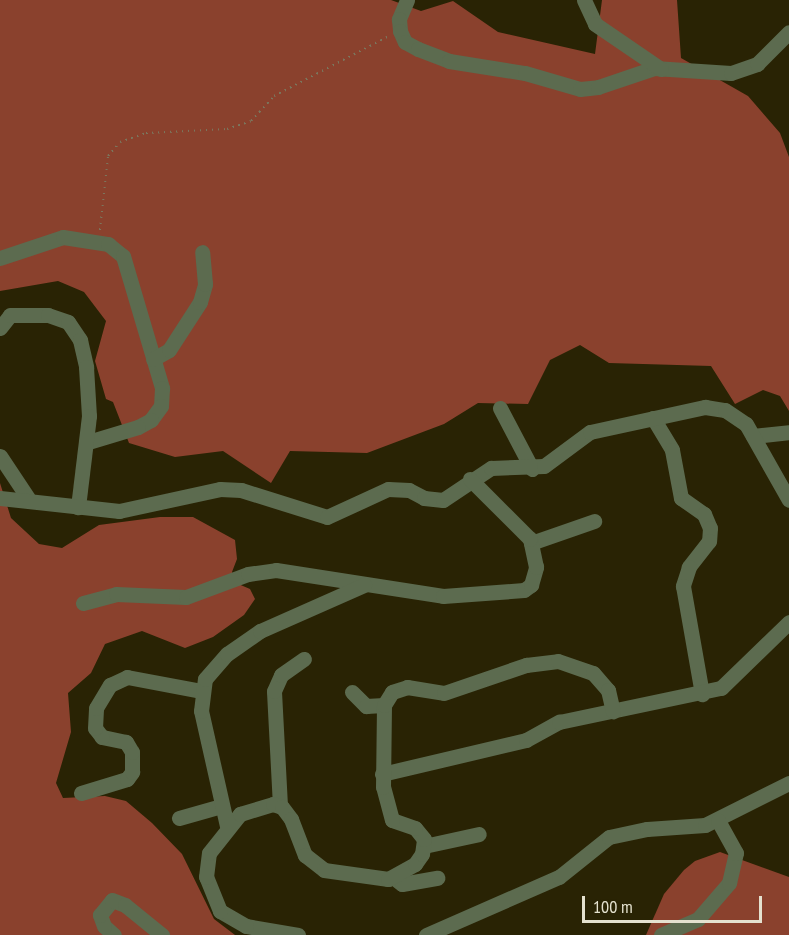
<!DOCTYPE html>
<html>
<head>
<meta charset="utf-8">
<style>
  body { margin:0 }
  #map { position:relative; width:789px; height:935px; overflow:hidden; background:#292304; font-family:"PT Sans Narrow",sans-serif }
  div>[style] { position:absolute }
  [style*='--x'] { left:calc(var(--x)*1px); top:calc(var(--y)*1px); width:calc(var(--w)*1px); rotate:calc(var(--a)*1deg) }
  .forest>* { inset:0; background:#8a412d }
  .path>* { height:2px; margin-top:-1px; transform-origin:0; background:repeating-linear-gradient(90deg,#7b765d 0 1.5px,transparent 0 6px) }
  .minor>* { height:15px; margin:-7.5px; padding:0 7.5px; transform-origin:7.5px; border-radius:7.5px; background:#5c6b4f }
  span { translate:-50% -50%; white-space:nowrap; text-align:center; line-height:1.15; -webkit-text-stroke:4.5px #292304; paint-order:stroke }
  .scale { position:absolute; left:582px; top:896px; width:180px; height:27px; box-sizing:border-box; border:3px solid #e4e1cf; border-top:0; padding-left:8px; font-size:18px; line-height:21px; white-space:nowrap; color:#e4e1cf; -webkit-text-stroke:4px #292304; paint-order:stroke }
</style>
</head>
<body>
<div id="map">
  <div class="forest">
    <div style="clip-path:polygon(0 0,391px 0,421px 11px,453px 1px,498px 32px,595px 54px,602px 0,677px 0,681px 58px,748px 96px,780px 133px,789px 157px,789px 411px,780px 396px,763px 390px,735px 404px,711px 366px,609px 363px,580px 345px,550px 360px,528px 404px,478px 403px,444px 424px,367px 453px,290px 451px,271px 483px,223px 451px,175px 457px,129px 443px,113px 402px,106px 399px,95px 361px,106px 321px,84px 292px,58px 281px,0 291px)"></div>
    <div style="clip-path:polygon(0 483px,11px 518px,39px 544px,62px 548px,99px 525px,160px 517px,193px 517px,235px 540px,237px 559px,232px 572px,236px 583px,250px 589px,255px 599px,244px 615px,213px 637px,185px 648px,142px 631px,105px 644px,91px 673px,68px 693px,71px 732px,56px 783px,63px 798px,105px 796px,126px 801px,152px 823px,182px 854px,214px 919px,235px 935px,0 935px)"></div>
    <div style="clip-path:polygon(720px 852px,789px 877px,789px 935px,646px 935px,664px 894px,684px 870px,695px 861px)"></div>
  </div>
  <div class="path">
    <div style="--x:100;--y:230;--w:74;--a:-83.8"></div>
    <div style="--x:108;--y:156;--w:18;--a:-49"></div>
    <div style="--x:120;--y:142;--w:28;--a:-19"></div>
    <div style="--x:146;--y:133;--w:81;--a:-2.8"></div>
    <div style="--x:227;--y:129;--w:25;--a:-18"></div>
    <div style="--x:251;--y:121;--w:34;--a:-47"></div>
    <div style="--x:274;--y:96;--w:130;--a:-27.6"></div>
  </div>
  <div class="minor">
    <div style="--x:407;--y:0;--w:21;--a:113"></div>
    <div style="--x:399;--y:19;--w:12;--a:85"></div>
    <div style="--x:400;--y:31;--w:12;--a:66"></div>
    <div style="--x:405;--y:42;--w:15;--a:28"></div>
    <div style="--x:418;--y:49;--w:33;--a:21"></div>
    <div style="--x:449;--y:61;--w:77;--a:9"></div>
    <div style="--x:525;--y:73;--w:57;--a:16.2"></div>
    <div style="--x:580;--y:89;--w:18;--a:-6"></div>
    <div style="--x:598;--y:87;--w:59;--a:-18.7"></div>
    <div style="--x:654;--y:68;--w:77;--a:3.7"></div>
    <div style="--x:731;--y:73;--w:28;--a:-19"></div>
    <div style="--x:757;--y:64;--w:45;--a:-45"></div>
    <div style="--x:584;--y:0;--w:26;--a:65"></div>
    <div style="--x:595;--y:24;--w:80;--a:34.3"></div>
    <div style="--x:0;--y:258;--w:66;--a:-18.4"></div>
    <div style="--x:63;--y:237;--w:46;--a:8.8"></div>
    <div style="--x:108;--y:244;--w:19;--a:39"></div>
    <div style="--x:123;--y:256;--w:138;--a:73.5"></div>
    <div style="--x:162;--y:388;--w:18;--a:93"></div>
    <div style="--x:161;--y:406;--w:17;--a:126"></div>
    <div style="--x:151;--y:420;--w:15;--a:152"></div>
    <div style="--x:138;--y:427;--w:52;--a:163.3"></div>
    <div style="--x:0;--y:328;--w:16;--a:-52"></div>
    <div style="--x:10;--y:315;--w:38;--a:0"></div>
    <div style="--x:48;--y:315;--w:21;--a:19"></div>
    <div style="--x:68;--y:322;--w:22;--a:56"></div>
    <div style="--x:80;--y:340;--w:28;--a:77"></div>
    <div style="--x:86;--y:367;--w:49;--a:86.5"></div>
    <div style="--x:89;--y:416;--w:92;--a:96.9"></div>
    <div style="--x:153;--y:359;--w:18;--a:-29"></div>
    <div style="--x:169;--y:350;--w:57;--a:-57.1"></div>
    <div style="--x:200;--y:302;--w:19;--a:-74"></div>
    <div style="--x:205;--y:284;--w:32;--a:-95"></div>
    <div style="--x:500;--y:408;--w:69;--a:62.3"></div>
    <div style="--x:653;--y:418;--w:37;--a:59"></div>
    <div style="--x:672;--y:450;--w:49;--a:79.4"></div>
    <div style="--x:681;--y:498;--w:28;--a:35"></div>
    <div style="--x:704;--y:514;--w:15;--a:67"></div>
    <div style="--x:710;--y:528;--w:13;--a:94"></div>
    <div style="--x:709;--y:541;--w:33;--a:128"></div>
    <div style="--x:689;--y:567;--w:20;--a:108"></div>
    <div style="--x:683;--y:586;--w:110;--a:80"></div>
    <div style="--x:753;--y:436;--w:36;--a:-6"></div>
    <div style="--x:0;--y:456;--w:50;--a:56.3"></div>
    <div style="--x:0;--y:498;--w:120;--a:6.2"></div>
    <div style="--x:119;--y:511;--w:103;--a:-12.3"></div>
    <div style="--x:220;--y:489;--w:21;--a:3"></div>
    <div style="--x:241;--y:490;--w:90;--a:17.4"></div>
    <div style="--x:327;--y:517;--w:67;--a:-24.7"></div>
    <div style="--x:388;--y:489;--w:21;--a:3"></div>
    <div style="--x:409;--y:490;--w:17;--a:28"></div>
    <div style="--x:424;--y:498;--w:19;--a:6"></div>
    <div style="--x:443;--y:500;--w:58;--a:-33.7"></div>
    <div style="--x:491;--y:468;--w:53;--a:-2.2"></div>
    <div style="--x:544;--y:466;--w:57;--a:-36.5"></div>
    <div style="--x:590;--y:432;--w:118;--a:-12.3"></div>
    <div style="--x:705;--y:407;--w:20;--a:9"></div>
    <div style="--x:725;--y:410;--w:25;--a:34"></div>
    <div style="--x:746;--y:424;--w:87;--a:60.5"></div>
    <div style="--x:531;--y:543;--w:67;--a:-19.2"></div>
    <div style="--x:83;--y:603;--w:34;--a:-15"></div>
    <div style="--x:116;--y:594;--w:70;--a:2.5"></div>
    <div style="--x:186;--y:597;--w:66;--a:-20.4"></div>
    <div style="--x:248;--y:574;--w:28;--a:-8"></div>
    <div style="--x:276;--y:570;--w:169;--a:8.8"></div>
    <div style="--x:443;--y:596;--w:81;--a:-4.2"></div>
    <div style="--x:524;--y:590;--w:9;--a:-36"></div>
    <div style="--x:531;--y:585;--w:19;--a:-74"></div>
    <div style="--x:536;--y:567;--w:29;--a:-102"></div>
    <div style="--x:530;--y:539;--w:85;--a:-135"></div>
    <div style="--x:352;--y:692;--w:20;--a:45"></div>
    <div style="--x:366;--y:706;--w:18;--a:-3"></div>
    <div style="--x:382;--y:774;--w:148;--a:-13.3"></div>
    <div style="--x:526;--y:740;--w:38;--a:-29"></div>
    <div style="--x:559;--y:722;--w:166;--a:-11.9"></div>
    <div style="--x:721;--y:688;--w:95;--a:-44.1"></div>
    <div style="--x:81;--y:793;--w:48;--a:-16.9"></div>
    <div style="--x:127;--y:779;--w:9;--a:-54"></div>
    <div style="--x:132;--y:772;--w:20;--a:-90"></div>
    <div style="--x:132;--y:752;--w:12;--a:-121"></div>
    <div style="--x:126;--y:742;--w:25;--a:-168"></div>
    <div style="--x:102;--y:737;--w:11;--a:-128"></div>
    <div style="--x:95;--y:728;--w:20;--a:-87"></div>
    <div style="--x:96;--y:708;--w:27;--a:-59"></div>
    <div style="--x:110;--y:685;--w:19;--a:-25"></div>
    <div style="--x:127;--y:677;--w:75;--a:10.7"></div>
    <div style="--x:280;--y:806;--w:115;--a:-93"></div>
    <div style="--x:274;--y:691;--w:17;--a:-66"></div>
    <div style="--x:281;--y:675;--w:28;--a:-35"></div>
    <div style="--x:179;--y:818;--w:44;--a:-15.9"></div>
    <div style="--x:227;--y:826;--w:118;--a:-102.7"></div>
    <div style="--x:201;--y:711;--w:32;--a:-83"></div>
    <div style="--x:205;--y:679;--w:33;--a:-49"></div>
    <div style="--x:227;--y:654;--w:40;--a:-34.9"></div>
    <div style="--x:260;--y:631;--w:114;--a:-23.9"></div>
    <div style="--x:424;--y:846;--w:56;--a:-12.3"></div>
    <div style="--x:393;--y:877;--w:11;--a:38"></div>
    <div style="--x:402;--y:884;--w:36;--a:-10"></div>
    <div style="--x:114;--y:935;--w:13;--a:-138"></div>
    <div style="--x:104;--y:926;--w:12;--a:-110"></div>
    <div style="--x:100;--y:915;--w:19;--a:-51"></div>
    <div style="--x:112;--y:900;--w:14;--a:21"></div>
    <div style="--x:125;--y:905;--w:48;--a:39"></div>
    <div style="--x:298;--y:935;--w:53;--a:-170.2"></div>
    <div style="--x:246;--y:926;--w:30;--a:-150"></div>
    <div style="--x:220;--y:911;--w:37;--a:-112"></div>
    <div style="--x:206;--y:877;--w:24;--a:-83"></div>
    <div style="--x:209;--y:853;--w:50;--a:-51.5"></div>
    <div style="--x:240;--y:814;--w:34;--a:-17"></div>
    <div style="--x:273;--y:804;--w:9;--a:18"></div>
    <div style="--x:282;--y:807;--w:15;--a:53"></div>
    <div style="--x:291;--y:819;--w:39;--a:69"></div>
    <div style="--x:305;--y:855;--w:24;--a:38"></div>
    <div style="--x:324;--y:870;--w:65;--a:8"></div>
    <div style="--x:388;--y:879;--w:31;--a:-29"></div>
    <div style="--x:415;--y:864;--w:12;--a:-55"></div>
    <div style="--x:422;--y:854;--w:15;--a:-82"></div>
    <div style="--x:424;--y:839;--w:14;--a:-129"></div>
    <div style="--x:415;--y:828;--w:24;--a:-161"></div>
    <div style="--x:392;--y:820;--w:34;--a:-105"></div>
    <div style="--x:383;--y:787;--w:82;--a:-89.3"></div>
    <div style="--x:384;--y:705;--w:15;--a:-58"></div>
    <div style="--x:392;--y:692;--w:16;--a:-18"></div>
    <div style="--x:407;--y:687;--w:37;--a:9"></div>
    <div style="--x:444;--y:693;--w:87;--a:-18.9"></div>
    <div style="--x:526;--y:665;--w:32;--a:-7"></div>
    <div style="--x:558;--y:661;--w:37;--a:19"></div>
    <div style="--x:593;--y:673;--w:23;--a:49"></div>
    <div style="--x:608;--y:690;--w:22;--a:77"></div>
    <div style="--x:426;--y:935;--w:145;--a:-23.6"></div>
    <div style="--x:559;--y:877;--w:64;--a:-38.7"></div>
    <div style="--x:609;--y:837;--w:39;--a:-12"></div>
    <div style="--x:647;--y:829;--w:58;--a:-3.9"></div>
    <div style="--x:705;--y:825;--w:94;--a:-26.6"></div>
    <div style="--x:661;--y:935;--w:40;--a:-23.4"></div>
    <div style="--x:698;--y:919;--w:48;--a:-49.3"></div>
    <div style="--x:729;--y:883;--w:31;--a:-77"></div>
    <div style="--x:736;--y:853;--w:37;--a:-119"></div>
  </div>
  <div class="scale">100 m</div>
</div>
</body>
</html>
